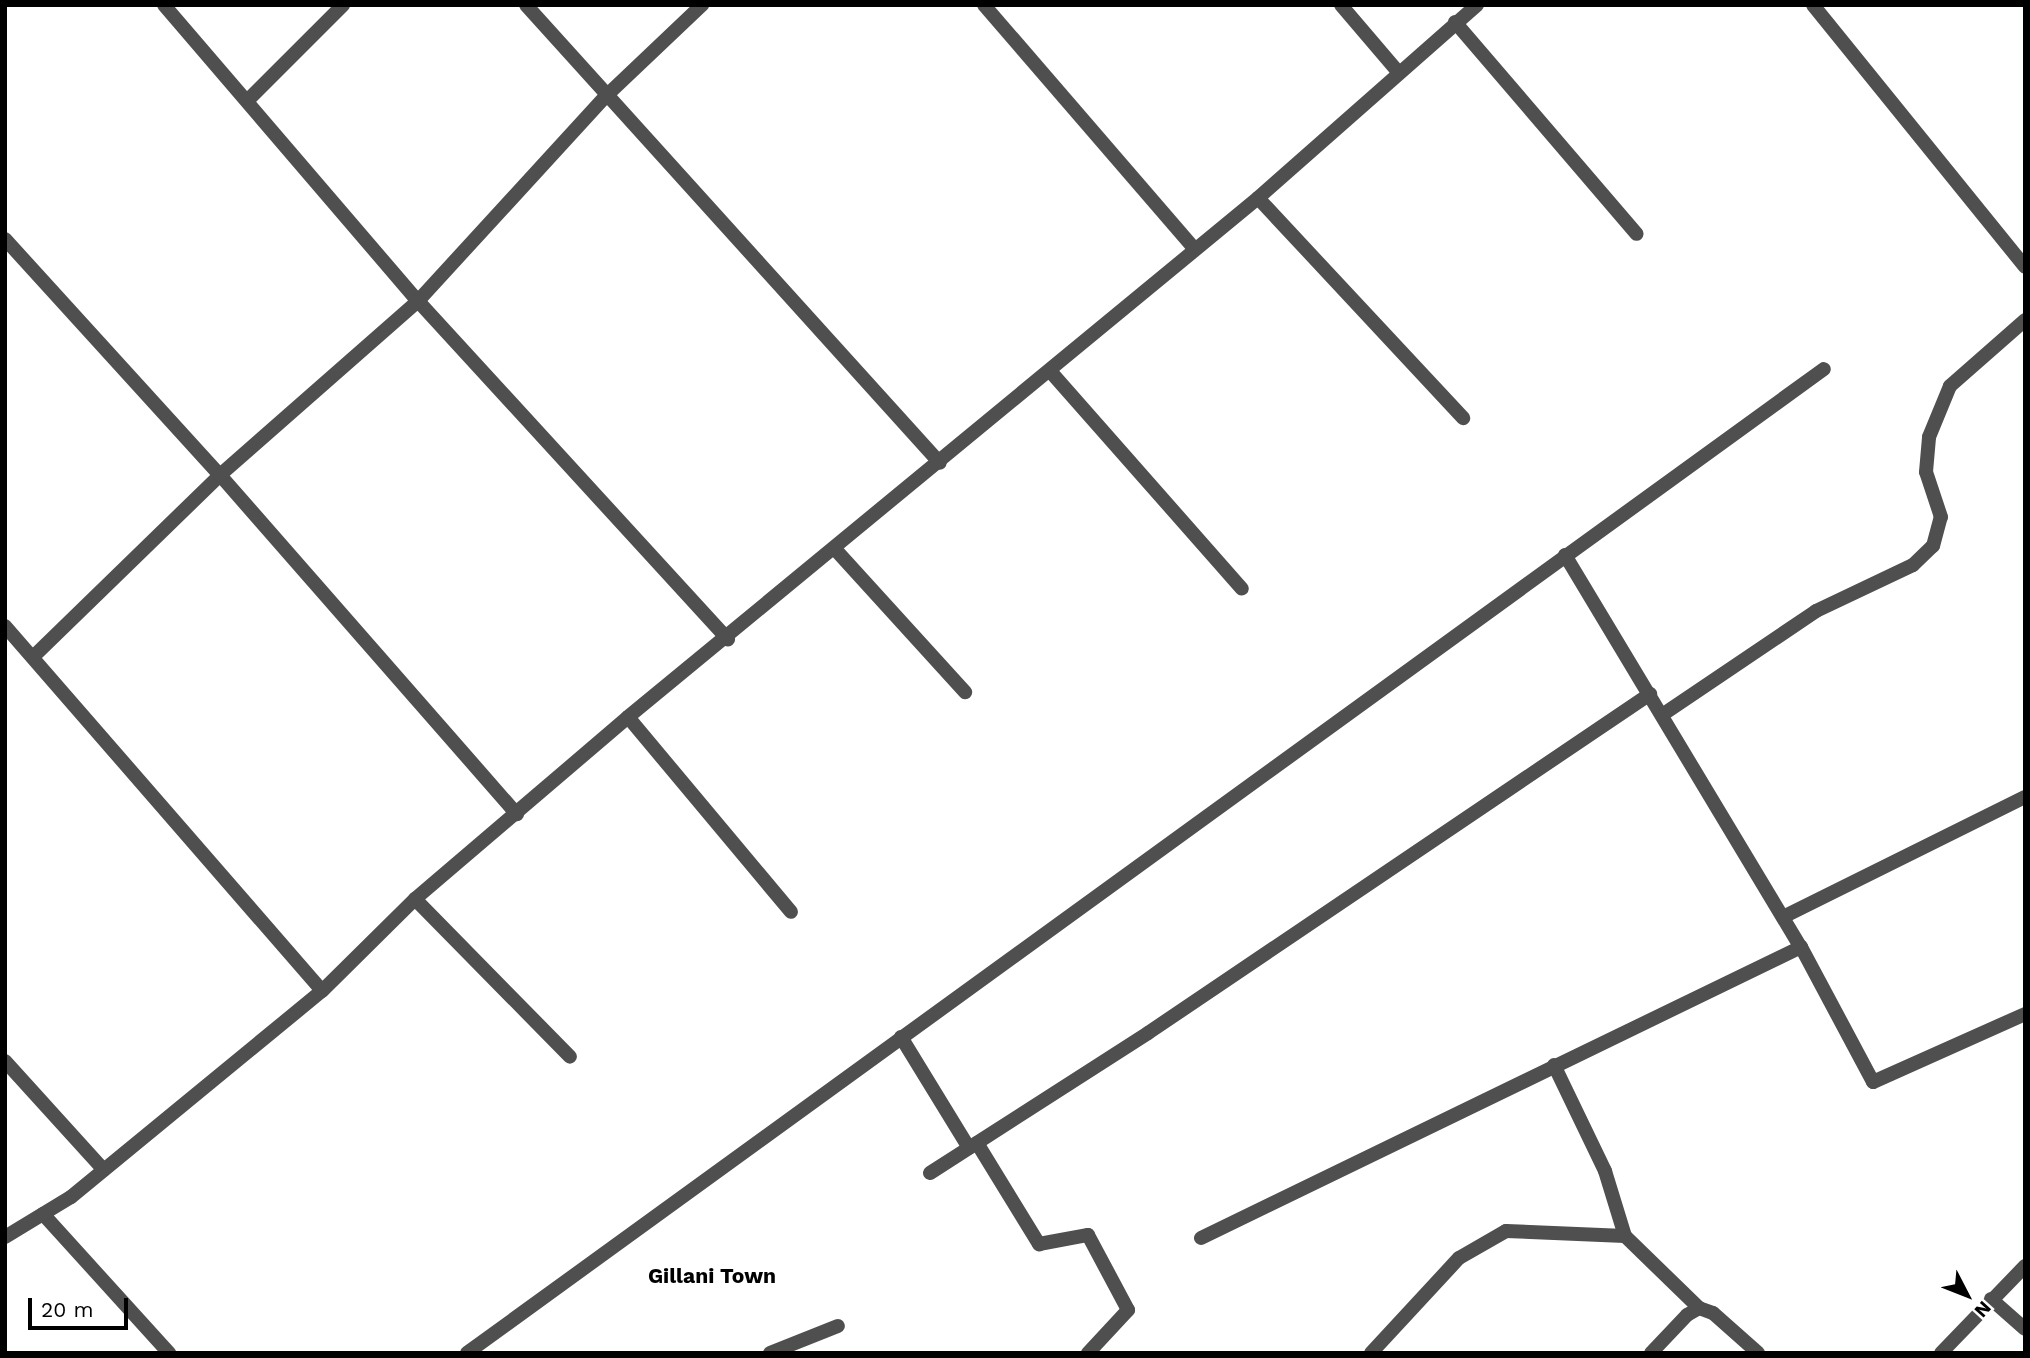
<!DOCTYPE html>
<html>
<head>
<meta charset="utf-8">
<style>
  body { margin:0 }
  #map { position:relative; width:2030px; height:1358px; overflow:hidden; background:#fff; font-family:"Work Sans",sans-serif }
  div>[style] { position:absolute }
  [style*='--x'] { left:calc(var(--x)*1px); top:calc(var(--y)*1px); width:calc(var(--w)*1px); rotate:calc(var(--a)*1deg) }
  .minor>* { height:14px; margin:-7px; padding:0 7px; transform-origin:7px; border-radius:7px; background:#4f4f4f }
  .tertiary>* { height:14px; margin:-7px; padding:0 7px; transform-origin:7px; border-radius:7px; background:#4f4f4f }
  span { translate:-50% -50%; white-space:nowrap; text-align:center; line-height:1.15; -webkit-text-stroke:6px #fff; paint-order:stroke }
  .neighbourhood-label { font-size:21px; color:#000; font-weight:700 }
  .frame { position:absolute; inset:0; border:7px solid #000; pointer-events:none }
  .north { position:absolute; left:1932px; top:1260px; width:70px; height:70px; -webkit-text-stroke:5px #fff; paint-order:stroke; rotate:132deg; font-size:19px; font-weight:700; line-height:28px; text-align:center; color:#000 }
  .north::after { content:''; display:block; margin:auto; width:24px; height:32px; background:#000; clip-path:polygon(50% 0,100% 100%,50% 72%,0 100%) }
  .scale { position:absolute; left:28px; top:1298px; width:100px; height:32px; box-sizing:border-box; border:4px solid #000; border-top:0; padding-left:9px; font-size:21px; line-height:24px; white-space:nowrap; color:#000; -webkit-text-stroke:5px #fff; paint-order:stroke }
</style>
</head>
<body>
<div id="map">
  <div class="minor">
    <div style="--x:164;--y:5;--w:390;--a:49.4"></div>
    <div style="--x:418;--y:301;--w:459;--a:47.5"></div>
    <div style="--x:526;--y:5;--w:617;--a:47.89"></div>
    <div style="--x:984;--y:5;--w:320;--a:49.2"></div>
    <div style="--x:1341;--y:5;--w:89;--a:49.5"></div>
    <div style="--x:1813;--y:5;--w:337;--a:51"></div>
    <div style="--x:1455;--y:22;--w:279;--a:49.4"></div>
    <div style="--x:249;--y:99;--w:133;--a:-45"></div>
    <div style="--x:1258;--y:198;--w:301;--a:47"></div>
    <div style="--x:5;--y:239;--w:319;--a:47.7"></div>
    <div style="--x:220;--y:475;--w:451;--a:48.8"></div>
    <div style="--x:1050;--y:371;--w:290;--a:48.6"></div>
    <div style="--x:834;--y:548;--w:195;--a:47.7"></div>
    <div style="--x:1565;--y:555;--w:458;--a:59"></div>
    <div style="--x:1801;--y:947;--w:153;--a:61.9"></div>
    <div style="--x:1873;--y:1082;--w:167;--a:-24.1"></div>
    <div style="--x:5;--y:626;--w:483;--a:49"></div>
    <div style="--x:34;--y:656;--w:260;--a:-44.2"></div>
    <div style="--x:220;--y:475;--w:264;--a:-41.3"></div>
    <div style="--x:418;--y:301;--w:277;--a:-47.5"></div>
    <div style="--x:605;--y:97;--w:134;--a:-43.5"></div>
    <div style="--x:1662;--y:715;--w:186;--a:-34"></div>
    <div style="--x:1816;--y:611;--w:107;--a:-25.4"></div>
    <div style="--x:1913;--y:565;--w:28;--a:-44"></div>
    <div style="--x:1933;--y:546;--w:30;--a:-75"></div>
    <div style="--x:1941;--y:517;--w:47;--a:-108.4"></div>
    <div style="--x:1926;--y:472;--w:35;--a:-85"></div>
    <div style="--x:1929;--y:437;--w:55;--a:-67.6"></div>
    <div style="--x:1950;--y:386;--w:100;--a:-41.3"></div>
    <div style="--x:628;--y:717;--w:254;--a:50.1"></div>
    <div style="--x:415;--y:899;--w:221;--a:45.5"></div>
    <div style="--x:1783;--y:917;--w:270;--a:-26.4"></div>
    <div style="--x:901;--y:1037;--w:130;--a:58.5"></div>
    <div style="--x:5;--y:1061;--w:147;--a:47.8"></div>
    <div style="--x:1554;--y:1065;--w:118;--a:64.3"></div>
    <div style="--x:1605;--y:1171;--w:68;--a:72.9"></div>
    <div style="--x:1625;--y:1236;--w:103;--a:44.2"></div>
    <div style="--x:977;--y:1143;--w:119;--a:58.5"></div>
    <div style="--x:1039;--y:1244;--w:50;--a:-10.4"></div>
    <div style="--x:1088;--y:1235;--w:85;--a:61.9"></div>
    <div style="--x:1128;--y:1310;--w:59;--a:132.9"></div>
    <div style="--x:930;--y:1173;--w:259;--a:-32.7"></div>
    <div style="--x:1148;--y:1033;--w:606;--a:-34.03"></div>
    <div style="--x:43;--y:1214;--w:188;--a:47.8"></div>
    <div style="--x:1201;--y:1238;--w:667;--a:-25.87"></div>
    <div style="--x:1991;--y:1299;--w:45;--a:41.4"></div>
    <div style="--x:467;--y:1353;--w:1676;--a:-35.95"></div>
    <div style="--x:770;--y:1353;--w:73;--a:-21.7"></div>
    <div style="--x:1371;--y:1353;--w:129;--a:-47.2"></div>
    <div style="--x:1459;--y:1258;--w:54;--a:-29.9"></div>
    <div style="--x:1506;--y:1231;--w:119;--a:2.4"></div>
    <div style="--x:1651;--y:1353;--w:52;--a:-46.5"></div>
    <div style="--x:1687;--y:1315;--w:14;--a:-30"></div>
    <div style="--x:1699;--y:1308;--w:15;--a:20"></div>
    <div style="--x:1713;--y:1313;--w:60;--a:41.6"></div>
    <div style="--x:1941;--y:1353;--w:121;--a:-46"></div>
  </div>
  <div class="tertiary">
    <div style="--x:5;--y:1237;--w:77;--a:-31.2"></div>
    <div style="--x:71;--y:1197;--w:325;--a:-39.4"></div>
    <div style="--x:322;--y:991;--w:131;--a:-44.7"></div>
    <div style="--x:415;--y:899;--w:280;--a:-40.5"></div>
    <div style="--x:628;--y:717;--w:816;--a:-39.48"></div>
    <div style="--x:1258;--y:198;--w:292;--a:-41.4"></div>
  </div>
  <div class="neighbourhood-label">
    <span style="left:712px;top:1276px">Gillani Town</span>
  </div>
  <div class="frame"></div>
  <div class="north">N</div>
  <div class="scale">20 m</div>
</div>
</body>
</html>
